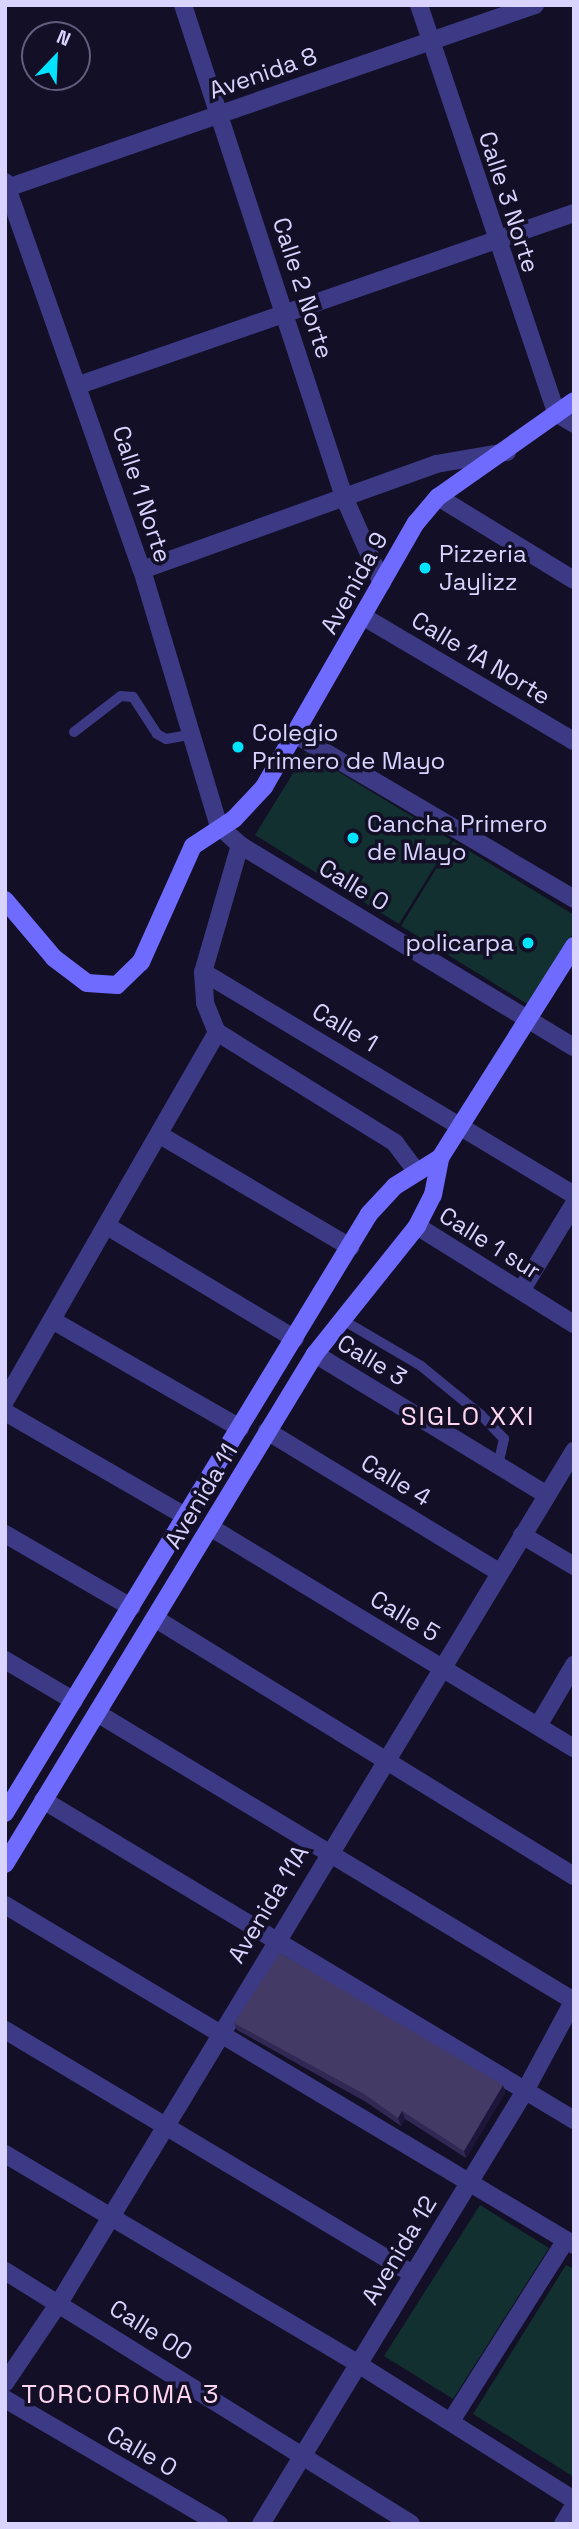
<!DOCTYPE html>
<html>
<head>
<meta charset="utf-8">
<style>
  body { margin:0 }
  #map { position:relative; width:579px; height:2529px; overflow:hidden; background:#130f26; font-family:"Space Grotesk",sans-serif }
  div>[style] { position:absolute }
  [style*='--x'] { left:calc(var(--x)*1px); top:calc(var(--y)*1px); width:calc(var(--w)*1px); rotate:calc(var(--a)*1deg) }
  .green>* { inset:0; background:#12302f }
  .lane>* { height:10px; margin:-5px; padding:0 5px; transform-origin:5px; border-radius:5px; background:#3d3a85 }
  .street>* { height:18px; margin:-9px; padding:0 9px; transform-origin:9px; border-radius:9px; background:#3d3a85 }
  .secondary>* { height:18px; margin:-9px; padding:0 9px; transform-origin:9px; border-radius:9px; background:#6f6bff }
  .wall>* { inset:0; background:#312854 }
  .shaded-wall>* { inset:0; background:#1d163a }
  .building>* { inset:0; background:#433a66 }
  .dots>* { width:19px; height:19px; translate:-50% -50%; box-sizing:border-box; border:4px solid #130f26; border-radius:50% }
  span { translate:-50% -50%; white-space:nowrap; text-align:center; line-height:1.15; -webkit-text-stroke:7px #130f26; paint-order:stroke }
  .street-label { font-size:24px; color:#d9d4ff }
  .poi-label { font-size:24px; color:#d9d4ff }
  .left { translate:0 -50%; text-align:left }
  .right { translate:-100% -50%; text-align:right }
  .neighbourhood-label { font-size:26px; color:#ffd6f0; letter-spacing:2px }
  .frame { position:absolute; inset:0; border:7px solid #d9d4ff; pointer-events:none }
  .north { position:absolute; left:21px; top:21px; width:70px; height:70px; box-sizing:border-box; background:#130f26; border:2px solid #625e7d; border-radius:50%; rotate:23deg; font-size:19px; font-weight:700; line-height:28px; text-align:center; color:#d9d4ff }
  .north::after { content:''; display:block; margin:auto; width:24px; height:32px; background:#00e5ff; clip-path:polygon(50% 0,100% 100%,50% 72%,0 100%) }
</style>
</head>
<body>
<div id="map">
  <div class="green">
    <div style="clip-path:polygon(306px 752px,451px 840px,399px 924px,255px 835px)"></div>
    <div style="clip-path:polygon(453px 841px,574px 915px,574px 932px,529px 1005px,401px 926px)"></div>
    <div style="clip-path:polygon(480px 2205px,549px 2248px,453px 2399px,384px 2356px)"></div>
    <div style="clip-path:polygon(566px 2265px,574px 2269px,574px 2477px,473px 2414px)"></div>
  </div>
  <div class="lane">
    <div style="--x:74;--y:732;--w:59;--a:-37.5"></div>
    <div style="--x:121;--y:696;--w:12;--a:5"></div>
    <div style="--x:133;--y:697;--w:44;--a:57"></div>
    <div style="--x:157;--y:734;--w:10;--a:29"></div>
    <div style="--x:166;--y:739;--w:23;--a:-10"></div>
    <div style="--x:341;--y:1319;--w:93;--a:30.4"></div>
    <div style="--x:421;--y:1366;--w:77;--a:39.2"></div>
    <div style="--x:481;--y:1415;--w:33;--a:46"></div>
    <div style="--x:504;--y:1439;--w:27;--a:103"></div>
  </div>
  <div class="street">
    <div style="--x:183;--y:5;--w:518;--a:71.88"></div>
    <div style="--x:344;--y:497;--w:94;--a:66.2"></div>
    <div style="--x:419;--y:5;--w:430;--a:71.4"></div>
    <div style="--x:556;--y:413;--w:21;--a:31"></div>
    <div style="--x:5;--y:182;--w:411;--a:70.6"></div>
    <div style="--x:142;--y:570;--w:267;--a:73.3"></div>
    <div style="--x:219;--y:826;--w:28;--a:42"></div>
    <div style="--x:240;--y:845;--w:390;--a:31.2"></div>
    <div style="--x:7;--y:188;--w:559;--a:-19.12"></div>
    <div style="--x:79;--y:385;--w:524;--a:-19.16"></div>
    <div style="--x:438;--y:497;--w:159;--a:31.4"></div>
    <div style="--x:142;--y:570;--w:313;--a:-19.8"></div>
    <div style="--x:436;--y:464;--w:72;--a:-9.6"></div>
    <div style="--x:364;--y:617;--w:244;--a:30.6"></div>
    <div style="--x:296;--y:735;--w:323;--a:30.5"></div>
    <div style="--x:240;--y:845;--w:132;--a:106.2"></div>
    <div style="--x:203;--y:972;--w:31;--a:86"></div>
    <div style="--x:205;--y:1003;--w:31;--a:68"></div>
    <div style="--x:217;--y:1032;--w:210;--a:31.9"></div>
    <div style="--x:395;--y:1143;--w:35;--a:53"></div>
    <div style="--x:203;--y:972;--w:433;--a:31"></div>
    <div style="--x:160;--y:1135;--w:221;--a:30.5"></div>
    <div style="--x:107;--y:1226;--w:219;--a:31"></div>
    <div style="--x:417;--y:1226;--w:185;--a:32"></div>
    <div style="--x:521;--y:1291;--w:102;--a:-58.7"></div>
    <div style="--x:52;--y:1320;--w:217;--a:29.9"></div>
    <div style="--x:315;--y:1354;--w:271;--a:31.3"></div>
    <div style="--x:5;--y:1401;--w:426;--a:-60.1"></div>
    <div style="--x:5;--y:1412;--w:210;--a:30"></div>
    <div style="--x:267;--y:1431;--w:271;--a:31.3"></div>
    <div style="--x:210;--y:1527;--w:426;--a:31.3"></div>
    <div style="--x:5;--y:1534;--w:146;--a:30.1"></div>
    <div style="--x:522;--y:1535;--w:61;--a:30.8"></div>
    <div style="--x:156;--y:1619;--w:491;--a:31.6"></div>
    <div style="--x:5;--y:1660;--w:80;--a:30.7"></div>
    <div style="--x:97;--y:1713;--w:557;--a:31.12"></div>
    <div style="--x:538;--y:1726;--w:71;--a:-59.5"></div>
    <div style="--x:43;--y:1800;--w:620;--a:31.07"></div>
    <div style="--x:5;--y:1905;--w:663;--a:30.86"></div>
    <div style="--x:5;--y:2030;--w:475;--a:30.9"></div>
    <div style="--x:5;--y:2154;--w:411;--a:30.7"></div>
    <div style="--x:358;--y:2364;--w:255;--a:32.2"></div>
    <div style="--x:5;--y:2271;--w:478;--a:31.9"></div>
    <div style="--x:5;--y:2383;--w:97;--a:-56"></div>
    <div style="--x:59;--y:2303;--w:996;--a:-58.85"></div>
    <div style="--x:5;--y:2399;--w:248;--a:30.3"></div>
    <div style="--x:451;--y:2421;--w:214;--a:-57.6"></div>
    <div style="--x:261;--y:2524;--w:507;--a:-58.63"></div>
    <div style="--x:525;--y:2091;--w:103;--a:-61.7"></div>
    <div style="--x:563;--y:2524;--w:21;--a:-59"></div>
  </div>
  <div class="secondary">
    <div style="--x:5;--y:900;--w:76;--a:49.8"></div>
    <div style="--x:54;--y:958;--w:41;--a:37.1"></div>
    <div style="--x:87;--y:983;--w:30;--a:4"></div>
    <div style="--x:117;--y:985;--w:33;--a:-44"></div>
    <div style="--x:141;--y:962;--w:127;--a:-65.9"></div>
    <div style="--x:193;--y:846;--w:49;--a:-33.4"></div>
    <div style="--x:234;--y:819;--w:44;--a:-46.8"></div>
    <div style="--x:264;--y:787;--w:305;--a:-60.1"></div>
    <div style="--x:416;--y:523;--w:34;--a:-50"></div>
    <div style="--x:438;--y:497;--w:166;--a:-35.2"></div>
    <div style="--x:5;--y:1813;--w:701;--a:-58.71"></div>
    <div style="--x:369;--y:1214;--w:38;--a:-47"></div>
    <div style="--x:395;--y:1186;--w:53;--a:-31.9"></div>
    <div style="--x:5;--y:1864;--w:597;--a:-58.71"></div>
    <div style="--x:315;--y:1354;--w:164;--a:-51.4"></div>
    <div style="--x:417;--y:1226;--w:35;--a:-63"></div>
    <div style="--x:433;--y:1195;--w:38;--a:-79"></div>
    <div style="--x:440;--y:1158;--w:251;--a:-57.7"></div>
  </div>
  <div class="wall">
    <div style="clip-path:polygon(234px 2023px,503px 2085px,505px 2093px,466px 2158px,405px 2119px,401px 2126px,366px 2102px,237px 2030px)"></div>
  </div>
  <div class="shaded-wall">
    <div style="clip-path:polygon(503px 2085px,505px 2093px,466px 2158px,464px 2151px)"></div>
    <div style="clip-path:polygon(402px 2111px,405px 2119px,401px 2126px,398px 2118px)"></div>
  </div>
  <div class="building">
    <div style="clip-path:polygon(280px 1953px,503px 2085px,464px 2151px,402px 2111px,398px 2118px,364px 2094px,234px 2023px)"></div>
  </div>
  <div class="dots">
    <div style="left:425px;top:568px;background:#00e5ff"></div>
    <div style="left:238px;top:747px;background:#00e5ff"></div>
    <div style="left:353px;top:838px;background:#00e5ff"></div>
    <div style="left:528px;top:943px;background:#00e5ff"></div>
  </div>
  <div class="street-label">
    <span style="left:263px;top:73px;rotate:-19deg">Avenida 8</span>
    <span style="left:509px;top:202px;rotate:72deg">Calle 3 Norte</span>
    <span style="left:303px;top:288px;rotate:72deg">Calle 2 Norte</span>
    <span style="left:142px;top:494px;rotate:72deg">Calle 1 Norte</span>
    <span style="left:354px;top:583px;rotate:-61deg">Avenida 9</span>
    <span style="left:481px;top:658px;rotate:31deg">Calle 1A Norte</span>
    <span style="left:354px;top:885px;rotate:31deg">Calle 0</span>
    <span style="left:345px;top:1027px;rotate:31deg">Calle 1</span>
    <span style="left:490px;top:1243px;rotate:32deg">Calle 1 sur</span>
    <span style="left:372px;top:1360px;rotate:31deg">Calle 3</span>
    <span style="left:396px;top:1480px;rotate:31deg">Calle 4</span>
    <span style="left:201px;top:1496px;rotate:-59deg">Avenida 11</span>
    <span style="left:405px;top:1616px;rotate:31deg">Calle 5</span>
    <span style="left:268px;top:1904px;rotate:-59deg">Avenida 11A</span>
    <span style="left:399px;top:2250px;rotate:-59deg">Avenida 12</span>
    <span style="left:151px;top:2330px;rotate:32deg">Calle 00</span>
    <span style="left:142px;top:2451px;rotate:30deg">Calle 0</span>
  </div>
  <div class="poi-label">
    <span class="left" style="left:439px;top:568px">Pizzeria<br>Jaylizz</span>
    <span class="left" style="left:252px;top:747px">Colegio<br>Primero de Mayo</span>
    <span class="left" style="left:367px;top:838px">Cancha Primero<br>de Mayo</span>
    <span class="right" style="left:514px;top:943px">policarpa</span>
  </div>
  <div class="neighbourhood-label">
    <span style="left:468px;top:1417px">SIGLO XXI</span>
    <span style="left:121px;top:2395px">TORCOROMA 3</span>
  </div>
  <div class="frame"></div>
  <div class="north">N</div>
</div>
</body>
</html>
